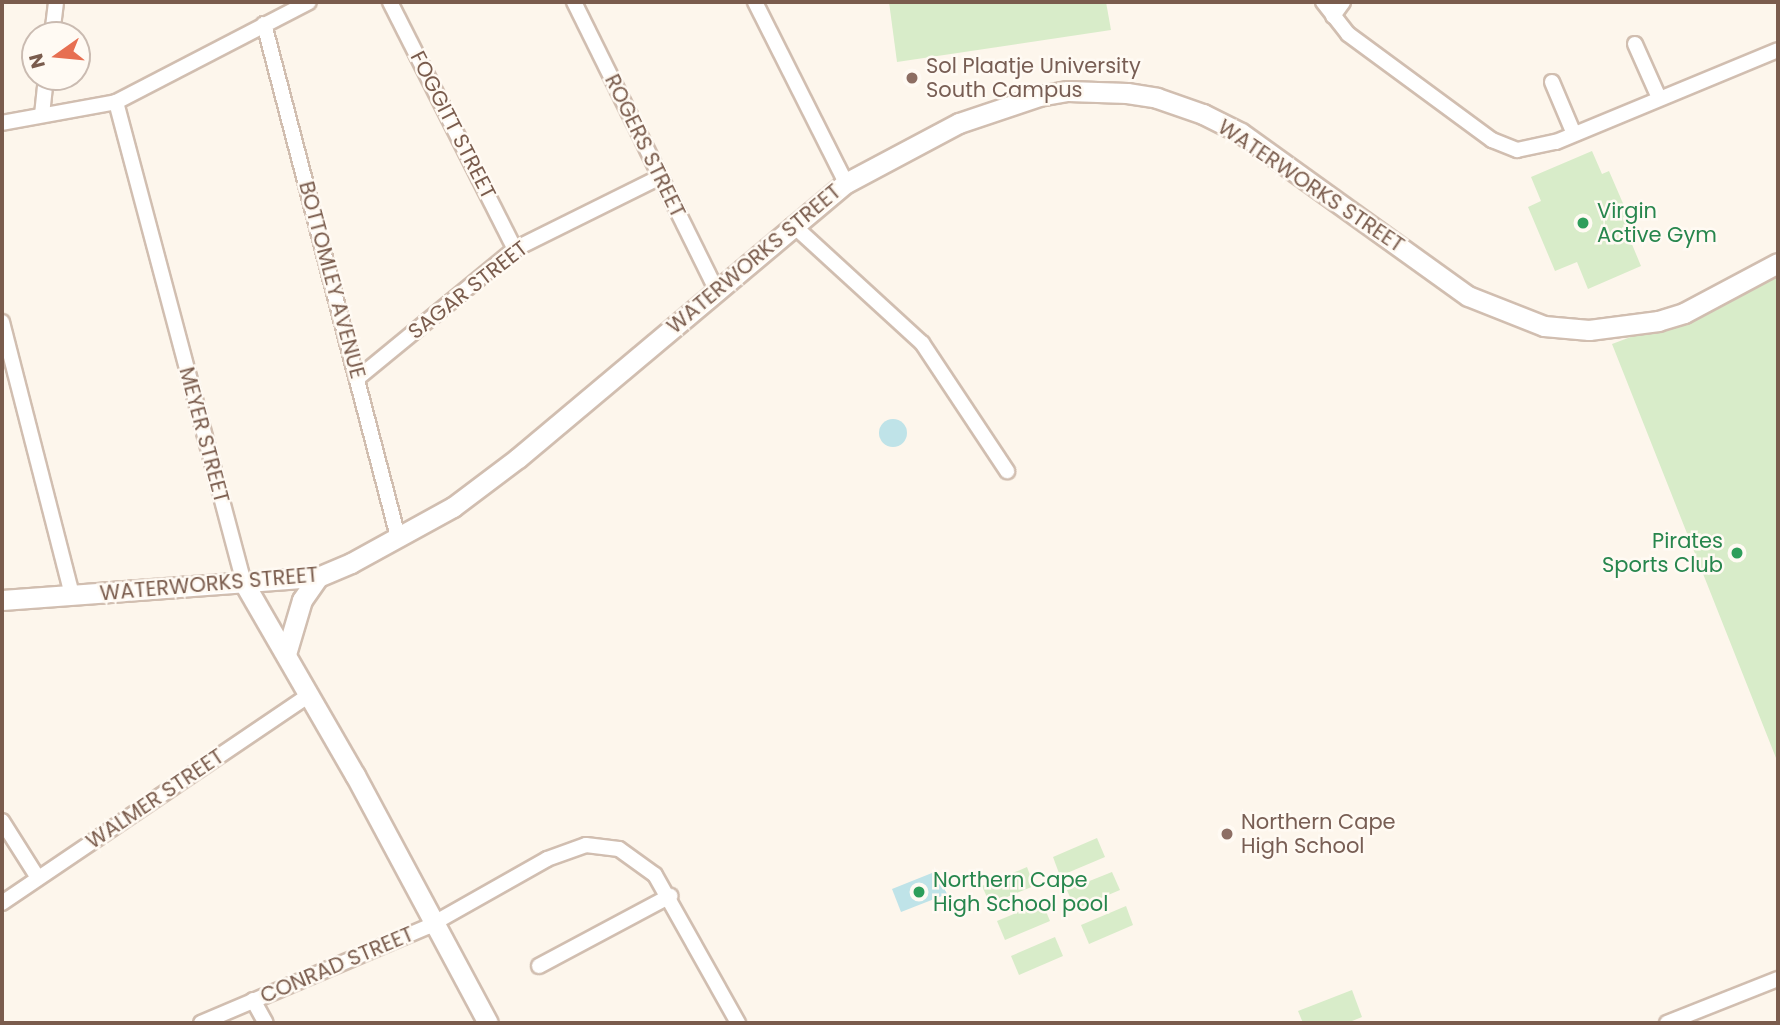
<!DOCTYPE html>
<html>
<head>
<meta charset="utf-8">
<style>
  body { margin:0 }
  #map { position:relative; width:1780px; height:1025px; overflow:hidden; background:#fdf6ec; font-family:Poppins,sans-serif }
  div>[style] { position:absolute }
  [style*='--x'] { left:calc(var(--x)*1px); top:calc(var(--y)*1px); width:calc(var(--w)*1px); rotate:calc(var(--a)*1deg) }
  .green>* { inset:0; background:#d8ecc9 }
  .water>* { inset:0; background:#bfe3e8 }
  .round { border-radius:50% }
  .roads { filter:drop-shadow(2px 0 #d1beb0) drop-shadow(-2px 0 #d1beb0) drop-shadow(0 2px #d1beb0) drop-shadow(0 -2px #d1beb0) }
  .street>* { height:14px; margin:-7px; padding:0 7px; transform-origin:7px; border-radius:7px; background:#fff }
  .secondary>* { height:19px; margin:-9.5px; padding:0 9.5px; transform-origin:9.5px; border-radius:9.5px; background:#fff }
  .dots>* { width:19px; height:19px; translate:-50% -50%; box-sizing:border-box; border:4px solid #fffaf3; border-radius:50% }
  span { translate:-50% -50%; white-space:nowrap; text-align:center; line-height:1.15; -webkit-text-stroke:5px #fffaf3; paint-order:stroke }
  .education-label { font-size:21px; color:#785e54 }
  .left { translate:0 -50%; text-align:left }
  .street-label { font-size:21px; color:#7a5c4d }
  .leisure-label { font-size:21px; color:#27864d }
  .right { translate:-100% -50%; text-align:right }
  .frame { position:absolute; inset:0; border:4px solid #7a5c4d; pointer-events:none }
  .north { position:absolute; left:21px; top:21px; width:70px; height:70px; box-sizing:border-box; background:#fffaf3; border:2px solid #cabbb1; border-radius:50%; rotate:255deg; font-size:19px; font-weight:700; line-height:28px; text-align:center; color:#7a5c4d }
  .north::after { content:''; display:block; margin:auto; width:24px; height:32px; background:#e76f51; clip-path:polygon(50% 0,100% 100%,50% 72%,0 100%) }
</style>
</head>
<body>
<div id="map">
  <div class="green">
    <div style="clip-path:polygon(889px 2px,1106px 2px,1111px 30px,897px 62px)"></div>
    <div style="clip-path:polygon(1592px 151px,1602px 174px,1609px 171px,1638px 238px,1631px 242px,1641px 266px,1588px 289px,1577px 262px,1555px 271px,1528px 207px,1541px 201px,1531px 177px)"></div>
    <div style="clip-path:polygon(1778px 273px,1778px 763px,1612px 344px,1711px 307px)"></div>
    <div style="clip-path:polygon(1097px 838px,1105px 857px,1060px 876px,1053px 857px)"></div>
    <div style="clip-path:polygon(1027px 867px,1034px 886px,990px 904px,982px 886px)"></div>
    <div style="clip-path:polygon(1112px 872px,1120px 890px,1075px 909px,1067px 890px)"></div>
    <div style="clip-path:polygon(1042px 902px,1050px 921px,1005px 940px,997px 921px)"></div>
    <div style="clip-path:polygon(1126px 906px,1133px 925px,1089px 944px,1081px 925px)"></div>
    <div style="clip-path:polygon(1055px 937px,1063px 956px,1019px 975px,1011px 956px)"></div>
    <div style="clip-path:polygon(1352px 990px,1362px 1017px,1347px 1023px,1303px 1023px,1298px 1011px)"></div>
  </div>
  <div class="water">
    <div class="round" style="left:879px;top:419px;width:28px;height:28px"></div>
    <div style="clip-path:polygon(937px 871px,947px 894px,901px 912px,892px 889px)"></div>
  </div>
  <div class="roads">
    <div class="street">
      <div style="--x:390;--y:2;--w:277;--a:63.2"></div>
      <div style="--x:574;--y:2;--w:322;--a:63.7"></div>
      <div style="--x:755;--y:2;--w:203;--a:63.3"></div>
      <div style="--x:1323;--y:2;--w:41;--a:52"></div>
      <div style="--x:1348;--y:34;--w:179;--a:36.4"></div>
      <div style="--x:1492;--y:140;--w:27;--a:22"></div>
      <div style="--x:1517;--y:150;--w:40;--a:-12"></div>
      <div style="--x:1556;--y:142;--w:240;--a:-22.5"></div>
      <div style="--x:1333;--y:16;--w:17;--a:-54"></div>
      <div style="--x:264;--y:24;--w:530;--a:75.36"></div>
      <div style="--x:52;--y:35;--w:33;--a:-83"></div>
      <div style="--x:1635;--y:44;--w:59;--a:66"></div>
      <div style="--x:1552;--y:82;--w:56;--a:67.1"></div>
      <div style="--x:116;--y:102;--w:498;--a:75.1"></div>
      <div style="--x:42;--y:115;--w:38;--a:-84"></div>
      <div style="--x:2;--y:123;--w:116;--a:-10.4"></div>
      <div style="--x:116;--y:102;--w:217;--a:-27.4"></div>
      <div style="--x:793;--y:225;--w:175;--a:42.5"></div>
      <div style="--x:922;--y:343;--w:154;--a:56.4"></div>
      <div style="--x:2;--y:322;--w:282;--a:75.6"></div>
      <div style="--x:358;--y:378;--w:203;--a:-39.4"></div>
      <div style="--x:515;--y:249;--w:162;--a:-26.4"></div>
      <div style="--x:2;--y:821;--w:67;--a:57.7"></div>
      <div style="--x:2;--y:903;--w:369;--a:-34.1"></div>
      <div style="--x:539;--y:966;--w:149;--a:-28.1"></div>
      <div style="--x:253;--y:1000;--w:26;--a:61"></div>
      <div style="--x:201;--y:1023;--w:246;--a:-23"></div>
      <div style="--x:427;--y:927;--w:138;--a:-29.5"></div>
      <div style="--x:547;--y:859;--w:41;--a:-19.7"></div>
      <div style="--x:586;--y:845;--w:33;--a:7"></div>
      <div style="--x:619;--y:849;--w:44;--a:35.8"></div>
      <div style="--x:655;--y:875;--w:170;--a:60.7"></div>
      <div style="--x:1667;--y:1023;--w:119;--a:-21.6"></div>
    </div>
    <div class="secondary">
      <div style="--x:244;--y:583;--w:222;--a:60"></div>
      <div style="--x:355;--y:775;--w:281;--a:61.8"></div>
      <div style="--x:2;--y:600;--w:317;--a:-4.2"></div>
      <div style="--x:318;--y:577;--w:36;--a:-23"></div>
      <div style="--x:351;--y:563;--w:116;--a:-28.8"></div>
      <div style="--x:453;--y:507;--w:81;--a:-37"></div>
      <div style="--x:518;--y:458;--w:428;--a:-40"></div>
      <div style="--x:846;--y:183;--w:128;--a:-28"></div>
      <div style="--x:959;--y:123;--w:84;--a:-18.6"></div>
      <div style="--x:1039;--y:96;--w:29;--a:-10"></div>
      <div style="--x:1068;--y:91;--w:59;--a:1.9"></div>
      <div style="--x:1127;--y:93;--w:30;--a:9"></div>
      <div style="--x:1157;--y:98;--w:49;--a:19.2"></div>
      <div style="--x:1203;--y:114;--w:42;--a:26.6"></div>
      <div style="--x:1241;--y:133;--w:279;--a:35.7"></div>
      <div style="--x:1468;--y:296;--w:82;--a:21.5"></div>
      <div style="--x:1544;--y:326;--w:45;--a:5.1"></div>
      <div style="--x:1589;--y:330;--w:70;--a:-7.4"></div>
      <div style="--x:1658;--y:321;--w:27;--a:-17"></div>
      <div style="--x:1684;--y:313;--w:106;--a:-28"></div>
      <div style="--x:286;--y:654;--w:56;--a:-73.5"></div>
      <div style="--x:302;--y:600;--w:28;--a:-55"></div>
    </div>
  </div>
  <div class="dots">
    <div style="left:912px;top:78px;background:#8d6e63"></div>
    <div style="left:1583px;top:223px;background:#2e9e5b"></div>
    <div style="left:1737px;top:553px;background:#2e9e5b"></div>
    <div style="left:1227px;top:834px;background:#8d6e63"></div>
    <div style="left:919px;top:892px;background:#2e9e5b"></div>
  </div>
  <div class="education-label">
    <span class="left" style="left:926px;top:78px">Sol Plaatje University<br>South Campus</span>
    <span class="left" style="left:1241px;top:834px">Northern Cape<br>High School</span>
  </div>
  <div class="street-label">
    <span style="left:453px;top:125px;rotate:63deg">FOGGITT STREET</span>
    <span style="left:645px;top:146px;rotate:64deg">ROGERS STREET</span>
    <span style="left:1311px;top:186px;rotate:34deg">WATERWORKS STREET</span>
    <span style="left:754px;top:259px;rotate:-40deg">WATERWORKS STREET</span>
    <span style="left:332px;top:280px;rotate:75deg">BOTTOMLEY AVENUE</span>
    <span style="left:468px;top:290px;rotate:-38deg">SAGAR STREET</span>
    <span style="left:204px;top:435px;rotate:75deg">MEYER STREET</span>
    <span style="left:209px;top:584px;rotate:-5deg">WATERWORKS STREET</span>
    <span style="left:155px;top:799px;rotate:-34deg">WALMER STREET</span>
    <span style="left:337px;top:965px;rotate:-23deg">CONRAD STREET</span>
  </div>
  <div class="leisure-label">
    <span class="left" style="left:1597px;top:223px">Virgin<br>Active Gym</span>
    <span class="right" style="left:1723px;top:553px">Pirates<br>Sports Club</span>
    <span class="left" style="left:933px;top:892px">Northern Cape<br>High School pool</span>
  </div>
  <div class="frame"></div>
  <div class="north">N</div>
</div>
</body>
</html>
